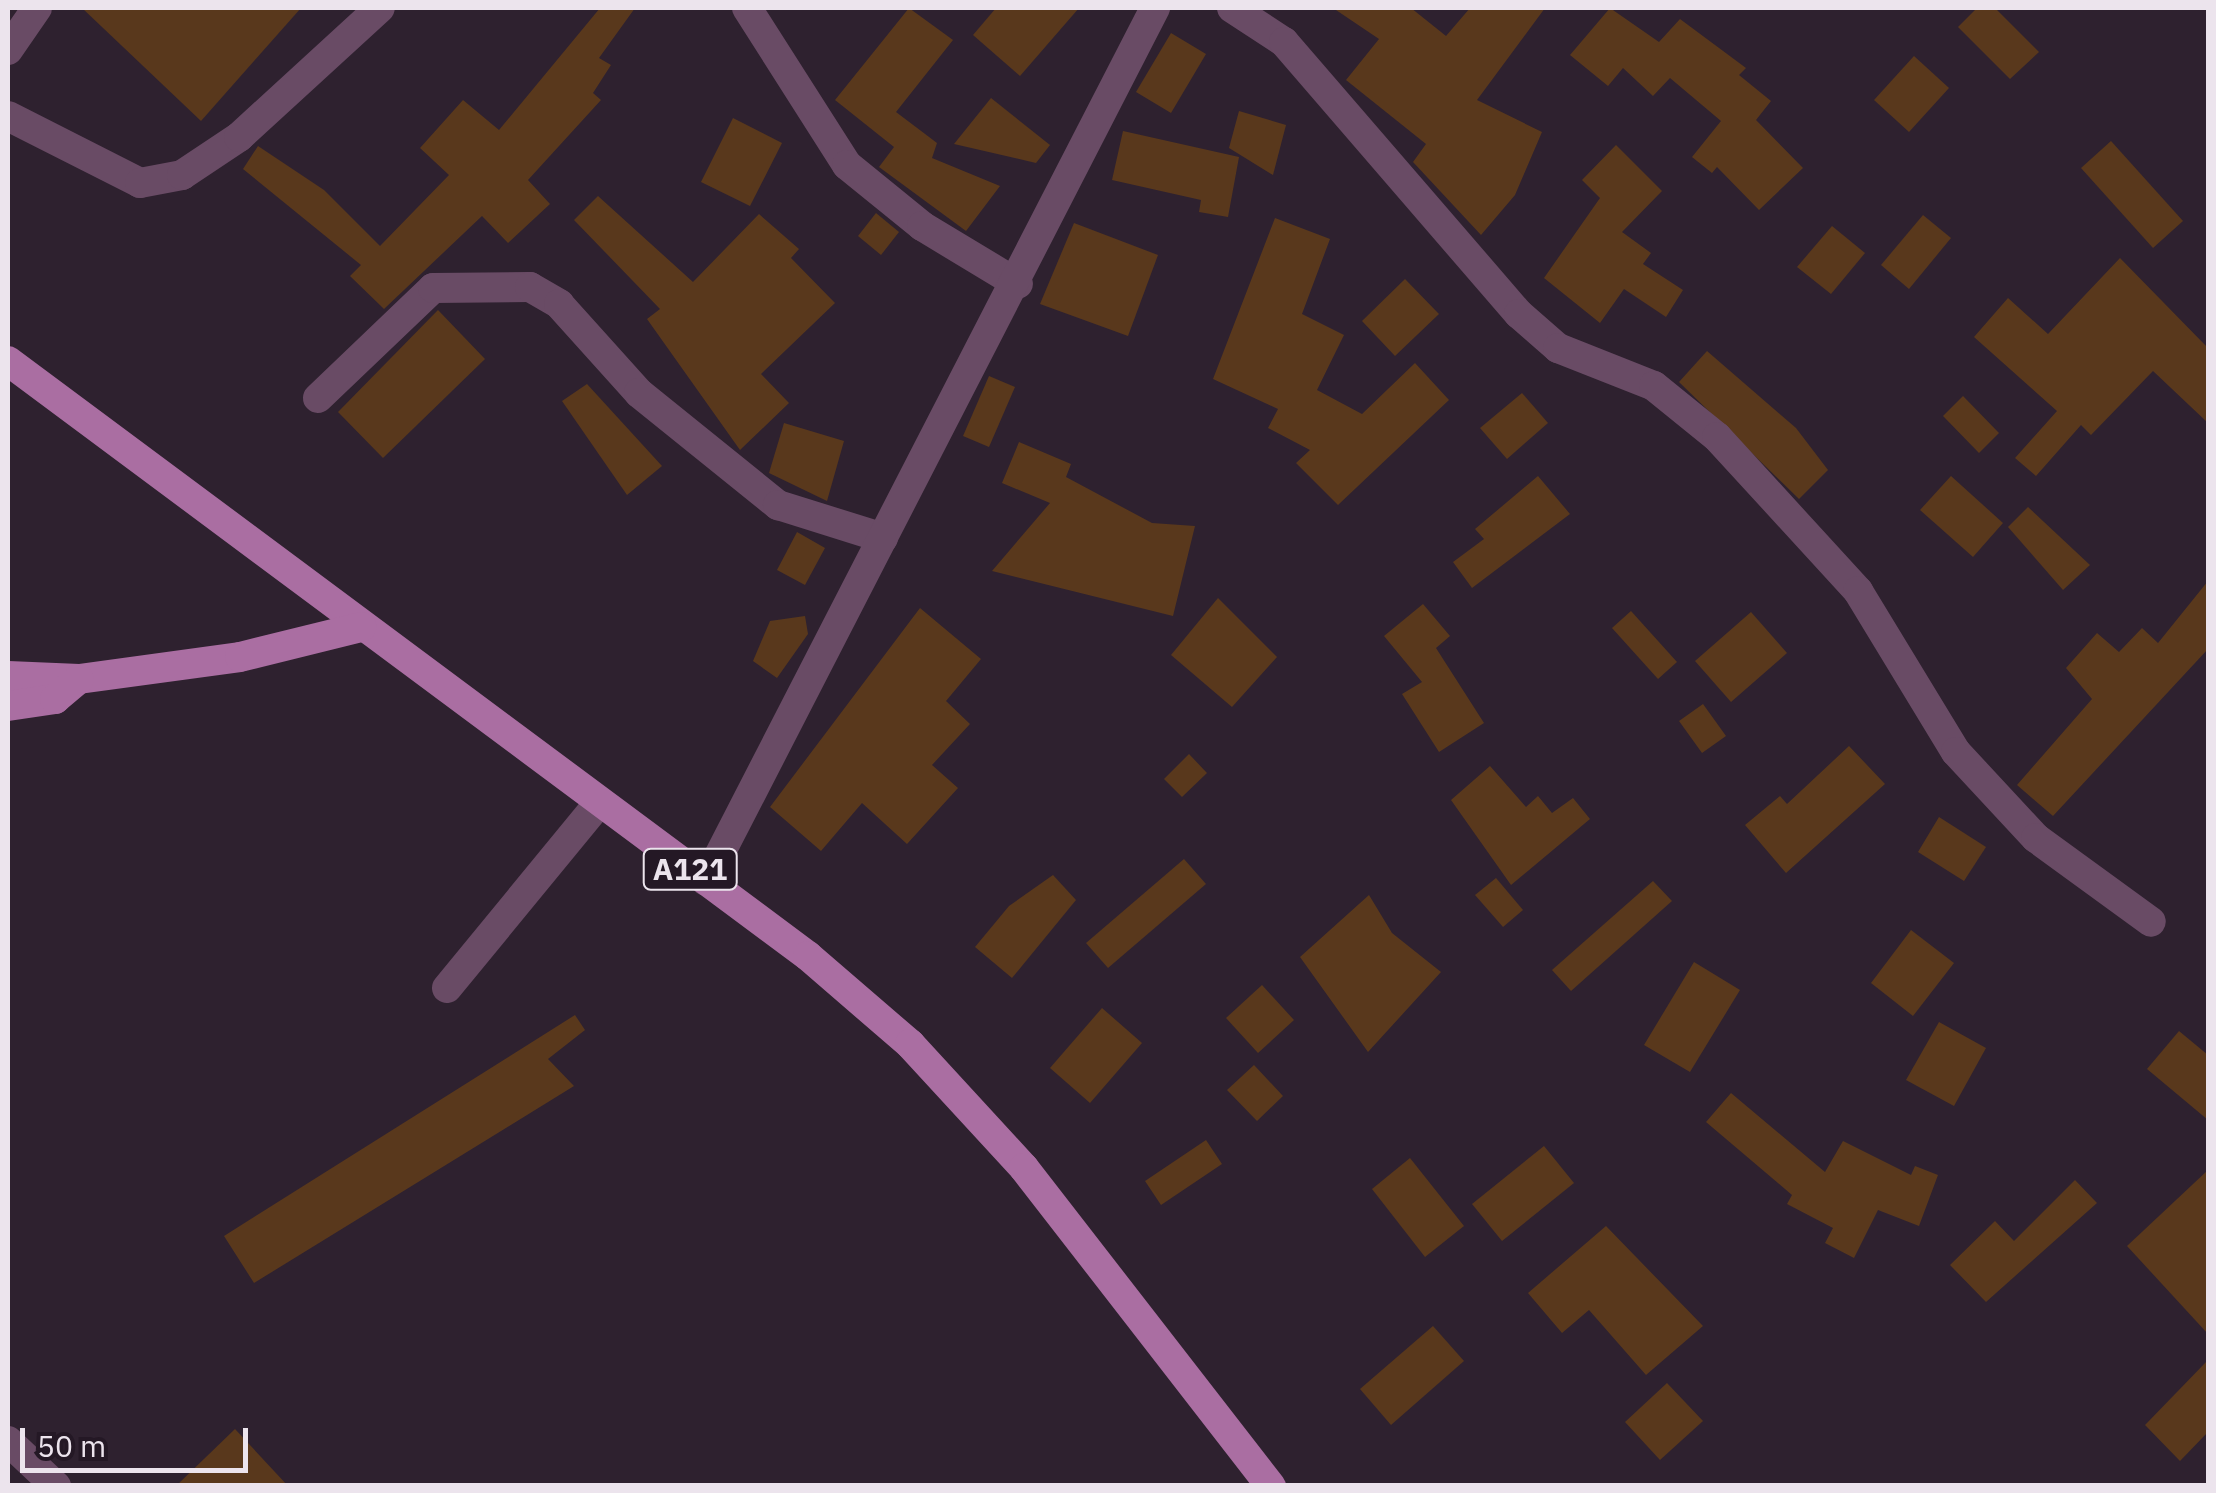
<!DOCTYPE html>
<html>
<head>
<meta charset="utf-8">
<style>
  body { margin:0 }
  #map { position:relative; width:2216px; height:1493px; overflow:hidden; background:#2e212f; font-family:"IBM Plex Sans",sans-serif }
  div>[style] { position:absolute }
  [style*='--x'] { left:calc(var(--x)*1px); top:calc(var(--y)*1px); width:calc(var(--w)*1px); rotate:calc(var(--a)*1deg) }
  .building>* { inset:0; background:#59381c }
  .minor>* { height:30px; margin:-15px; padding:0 15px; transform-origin:15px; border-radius:15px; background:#694b65 }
  .major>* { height:30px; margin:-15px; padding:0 15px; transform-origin:15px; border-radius:15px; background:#aa6ea2 }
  span { translate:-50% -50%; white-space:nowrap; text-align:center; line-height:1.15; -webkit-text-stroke:8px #241825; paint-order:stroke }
  .shield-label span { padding:2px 8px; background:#241825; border:2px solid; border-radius:8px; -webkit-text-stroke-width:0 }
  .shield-label { font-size:30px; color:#ece4ed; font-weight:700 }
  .frame { position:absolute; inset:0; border:10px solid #ece4ed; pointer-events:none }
  .scale { position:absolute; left:20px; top:1428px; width:228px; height:45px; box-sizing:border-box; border:5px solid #ece4ed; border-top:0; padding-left:12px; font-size:30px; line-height:35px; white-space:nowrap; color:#ece4ed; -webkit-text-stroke:8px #241825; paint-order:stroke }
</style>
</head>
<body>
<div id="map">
  <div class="building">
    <div style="clip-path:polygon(82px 8px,301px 8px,201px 121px)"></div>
    <div style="clip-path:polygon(600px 8px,635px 8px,599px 58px,611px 65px,593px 93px,601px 100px,528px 180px,550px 204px,508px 243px,482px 216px,384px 309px,350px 276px,361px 265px,243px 169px,258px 146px,324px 190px,380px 246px,449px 175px,420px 148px,463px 100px,499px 130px)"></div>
    <div style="clip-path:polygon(909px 8px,953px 40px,896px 112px,937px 143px,932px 158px,1000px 186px,966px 231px,879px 167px,894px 147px,835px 100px)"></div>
    <div style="clip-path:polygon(996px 8px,1079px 8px,1020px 76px,973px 35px)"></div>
    <div style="clip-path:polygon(1333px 8px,1411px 8px,1446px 36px,1470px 8px,1545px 8px,1477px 100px,1542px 132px,1515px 195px,1481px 235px,1413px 162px,1426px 144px,1346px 80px,1379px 39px)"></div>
    <div style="clip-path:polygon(1610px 8px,1659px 42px,1680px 19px,1746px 68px,1739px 75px,1771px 101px,1756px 120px,1803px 168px,1759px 210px,1717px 167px,1712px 173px,1692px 157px,1721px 121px,1670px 78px,1653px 96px,1623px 68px,1608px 86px,1570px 55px)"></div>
    <div style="clip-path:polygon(1977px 8px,1995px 8px,2039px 52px,2010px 79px,1958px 27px)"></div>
    <div style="clip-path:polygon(1171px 33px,1206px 54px,1171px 113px,1136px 92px)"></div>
    <div style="clip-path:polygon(1914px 56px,1949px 88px,1909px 132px,1874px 100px)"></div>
    <div style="clip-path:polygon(991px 98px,1050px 145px,1036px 163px,954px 144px)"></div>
    <div style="clip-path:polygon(1239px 111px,1286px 125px,1273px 175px,1229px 148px)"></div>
    <div style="clip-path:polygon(733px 118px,782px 143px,750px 206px,701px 182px)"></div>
    <div style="clip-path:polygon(1123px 131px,1239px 157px,1228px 217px,1199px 212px,1201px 200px,1112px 180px)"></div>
    <div style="clip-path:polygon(2111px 141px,2183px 221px,2153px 248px,2081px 168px)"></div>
    <div style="clip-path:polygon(1616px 145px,1662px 191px,1622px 232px,1651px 253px,1643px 264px,1683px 290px,1666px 317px,1624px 289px,1600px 323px,1544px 278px,1600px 198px,1582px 180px)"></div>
    <div style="clip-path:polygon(598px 196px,693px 282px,759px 214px,799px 249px,791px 258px,835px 303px,761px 374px,789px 403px,740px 450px,647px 319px,660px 309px,574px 220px)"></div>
    <div style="clip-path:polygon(876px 213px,899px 232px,881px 255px,858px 236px)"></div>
    <div style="clip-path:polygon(1923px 215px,1951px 238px,1909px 289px,1881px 265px)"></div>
    <div style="clip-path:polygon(1275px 218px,1330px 239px,1302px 314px,1344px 335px,1317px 390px,1362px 414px,1415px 363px,1449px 400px,1338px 505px,1296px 463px,1310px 450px,1268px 428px,1278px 409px,1213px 379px)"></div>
    <div style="clip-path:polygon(1074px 223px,1158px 255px,1128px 336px,1040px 304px)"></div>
    <div style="clip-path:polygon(1832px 226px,1865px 253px,1831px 294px,1797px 267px)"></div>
    <div style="clip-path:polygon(2120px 258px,2208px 348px,2208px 423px,2153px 371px,2091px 435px,2081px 425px,2036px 476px,2015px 458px,2057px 411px,1974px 337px,2008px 298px,2048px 334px)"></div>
    <div style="clip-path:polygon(1405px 279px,1439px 314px,1395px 356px,1362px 321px)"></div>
    <div style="clip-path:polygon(438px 310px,485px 359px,383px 458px,338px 412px)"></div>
    <div style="clip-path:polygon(1707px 351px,1796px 428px,1828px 470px,1799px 499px,1679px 382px)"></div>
    <div style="clip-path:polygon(989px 376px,1015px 387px,989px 447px,963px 436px)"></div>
    <div style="clip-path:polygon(587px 384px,662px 466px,627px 495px,562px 401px)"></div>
    <div style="clip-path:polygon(1522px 393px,1548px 423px,1507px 459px,1480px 428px)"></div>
    <div style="clip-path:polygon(1963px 396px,1999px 433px,1979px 453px,1943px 416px)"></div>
    <div style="clip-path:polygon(784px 423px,844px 441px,827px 501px,769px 473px)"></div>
    <div style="clip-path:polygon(1019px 442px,1071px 464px,1066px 477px,1152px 523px,1195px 526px,1173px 616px,992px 571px,1050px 503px,1002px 483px)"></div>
    <div style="clip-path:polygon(1538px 476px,1570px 514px,1472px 588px,1453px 562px,1484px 539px,1475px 529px)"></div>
    <div style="clip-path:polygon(1951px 476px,2003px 523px,1973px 557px,1920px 510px)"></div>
    <div style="clip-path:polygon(2028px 507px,2090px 565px,2063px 590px,2008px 527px)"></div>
    <div style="clip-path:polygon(797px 532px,825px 548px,805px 585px,777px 570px)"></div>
    <div style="clip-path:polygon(2208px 581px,2208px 649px,2053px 816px,2017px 785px,2092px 699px,2066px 668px,2097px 633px,2119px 652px,2142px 628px,2158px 643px)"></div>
    <div style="clip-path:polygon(1218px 598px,1277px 657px,1232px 707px,1171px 655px)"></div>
    <div style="clip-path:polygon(1423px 604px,1450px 636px,1436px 648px,1484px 723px,1439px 752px,1402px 694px,1422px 682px,1384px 636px)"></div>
    <div style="clip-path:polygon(920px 608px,981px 659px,946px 701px,970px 724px,932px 765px,958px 788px,907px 844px,862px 803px,821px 851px,770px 807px)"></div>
    <div style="clip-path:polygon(1631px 611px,1677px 662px,1658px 679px,1612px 628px)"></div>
    <div style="clip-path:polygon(1751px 612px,1787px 653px,1731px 702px,1695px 661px)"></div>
    <div style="clip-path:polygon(805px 616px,808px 634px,777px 678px,753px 661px,770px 621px)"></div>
    <div style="clip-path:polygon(1703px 704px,1726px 736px,1702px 753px,1679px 721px)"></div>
    <div style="clip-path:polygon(1849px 746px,1885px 784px,1786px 873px,1745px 825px,1780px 796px,1787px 804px)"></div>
    <div style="clip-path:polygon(1189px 754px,1207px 773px,1182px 797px,1164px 779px)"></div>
    <div style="clip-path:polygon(1490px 766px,1526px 807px,1538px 796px,1552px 813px,1573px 798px,1590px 819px,1511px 885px,1451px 800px)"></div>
    <div style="clip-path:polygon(1939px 817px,1986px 847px,1964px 881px,1918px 852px)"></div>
    <div style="clip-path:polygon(1184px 859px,1206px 884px,1108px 968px,1086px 943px)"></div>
    <div style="clip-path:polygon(1053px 875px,1076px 900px,1012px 978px,975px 947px,1009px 906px)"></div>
    <div style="clip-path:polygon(1496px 878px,1523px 910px,1503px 927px,1475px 895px)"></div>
    <div style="clip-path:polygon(1653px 881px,1672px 901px,1571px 991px,1552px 970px)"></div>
    <div style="clip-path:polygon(1369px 895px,1392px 933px,1441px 972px,1368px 1052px,1300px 957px)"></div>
    <div style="clip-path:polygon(1911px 930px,1954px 963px,1913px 1016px,1871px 983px)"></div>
    <div style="clip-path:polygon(1694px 962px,1740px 990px,1690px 1072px,1644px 1045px)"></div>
    <div style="clip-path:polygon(1262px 985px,1294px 1020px,1258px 1053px,1226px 1018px)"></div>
    <div style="clip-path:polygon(1102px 1008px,1142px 1043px,1090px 1103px,1050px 1068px)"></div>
    <div style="clip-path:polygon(575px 1015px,585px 1030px,548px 1059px,574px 1086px,254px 1283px,224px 1236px)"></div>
    <div style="clip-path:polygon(1939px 1022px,1986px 1048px,1954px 1106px,1906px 1080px)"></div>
    <div style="clip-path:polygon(2179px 1031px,2208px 1055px,2208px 1120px,2147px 1069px)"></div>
    <div style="clip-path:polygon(1254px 1065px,1283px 1096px,1257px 1121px,1227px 1090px)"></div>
    <div style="clip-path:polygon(1731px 1093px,1825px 1172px,1843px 1141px,1911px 1175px,1915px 1166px,1938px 1175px,1919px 1226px,1878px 1210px,1854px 1258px,1825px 1243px,1833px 1228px,1787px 1204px,1792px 1195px,1706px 1122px)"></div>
    <div style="clip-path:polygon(1206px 1140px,1222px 1164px,1161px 1205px,1145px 1181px)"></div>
    <div style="clip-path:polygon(1544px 1146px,1574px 1183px,1502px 1241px,1472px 1204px)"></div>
    <div style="clip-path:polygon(1410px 1158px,1464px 1226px,1425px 1257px,1372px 1189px)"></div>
    <div style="clip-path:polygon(2208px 1170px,2208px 1334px,2127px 1246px)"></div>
    <div style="clip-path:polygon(2075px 1180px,2097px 1203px,1986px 1302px,1950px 1265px,1995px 1221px,2014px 1241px)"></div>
    <div style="clip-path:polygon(1606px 1226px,1703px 1326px,1646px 1375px,1589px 1310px,1562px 1333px,1528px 1293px)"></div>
    <div style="clip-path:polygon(1433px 1326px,1464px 1361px,1391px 1425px,1360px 1389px)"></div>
    <div style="clip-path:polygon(2208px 1360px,2208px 1432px,2180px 1461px,2145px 1425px)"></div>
    <div style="clip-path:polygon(1667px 1383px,1703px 1421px,1660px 1460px,1625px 1422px)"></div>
    <div style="clip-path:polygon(235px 1429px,288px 1486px,176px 1486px)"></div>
  </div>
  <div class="minor">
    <div style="--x:747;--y:8;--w:186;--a:57.5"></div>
    <div style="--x:847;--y:165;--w:97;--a:39.1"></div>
    <div style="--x:922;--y:226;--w:112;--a:31.1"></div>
    <div style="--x:1232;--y:8;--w:62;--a:33.2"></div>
    <div style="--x:1284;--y:42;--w:359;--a:49.2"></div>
    <div style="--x:1519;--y:314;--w:52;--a:41.1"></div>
    <div style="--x:1558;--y:348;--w:103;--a:21.6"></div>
    <div style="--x:1654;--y:386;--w:81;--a:39"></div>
    <div style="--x:1717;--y:437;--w:209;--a:47.5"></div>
    <div style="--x:1858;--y:591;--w:188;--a:58.7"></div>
    <div style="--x:1956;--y:752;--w:117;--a:47.1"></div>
    <div style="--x:2036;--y:838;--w:142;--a:36.1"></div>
    <div style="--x:8;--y:50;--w:51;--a:-55.4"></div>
    <div style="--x:8;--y:116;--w:148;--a:26.9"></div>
    <div style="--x:140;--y:183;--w:43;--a:-10.8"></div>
    <div style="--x:182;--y:175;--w:69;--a:-33.7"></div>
    <div style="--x:239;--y:137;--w:191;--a:-42.5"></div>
    <div style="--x:318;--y:398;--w:159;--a:-43.7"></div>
    <div style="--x:433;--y:288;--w:97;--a:-0.6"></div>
    <div style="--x:530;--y:287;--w:34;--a:30"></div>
    <div style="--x:559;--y:304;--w:120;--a:48"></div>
    <div style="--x:639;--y:393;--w:179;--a:38.9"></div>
    <div style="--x:778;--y:505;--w:110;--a:17.4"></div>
    <div style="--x:706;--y:881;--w:982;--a:-62.78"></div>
    <div style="--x:447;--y:988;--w:239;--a:-50.6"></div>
    <div style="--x:8;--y:1441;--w:66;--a:43.2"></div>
  </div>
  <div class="major">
    <div style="--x:8;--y:361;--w:997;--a:36.64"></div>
    <div style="--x:808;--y:956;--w:135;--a:40.8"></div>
    <div style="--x:910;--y:1044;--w:168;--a:47.4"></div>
    <div style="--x:1024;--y:1168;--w:403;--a:52.2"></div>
    <div style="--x:8;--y:676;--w:71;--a:2.4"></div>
    <div style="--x:79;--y:679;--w:162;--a:-7.8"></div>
    <div style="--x:240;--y:657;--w:125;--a:-13.9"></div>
    <div style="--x:8;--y:706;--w:48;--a:-8.5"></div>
    <div style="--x:55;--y:699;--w:31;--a:-40"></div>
  </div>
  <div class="shield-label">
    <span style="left:690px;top:869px">A121</span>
  </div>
  <div class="frame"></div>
  <div class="scale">50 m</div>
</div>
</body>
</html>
